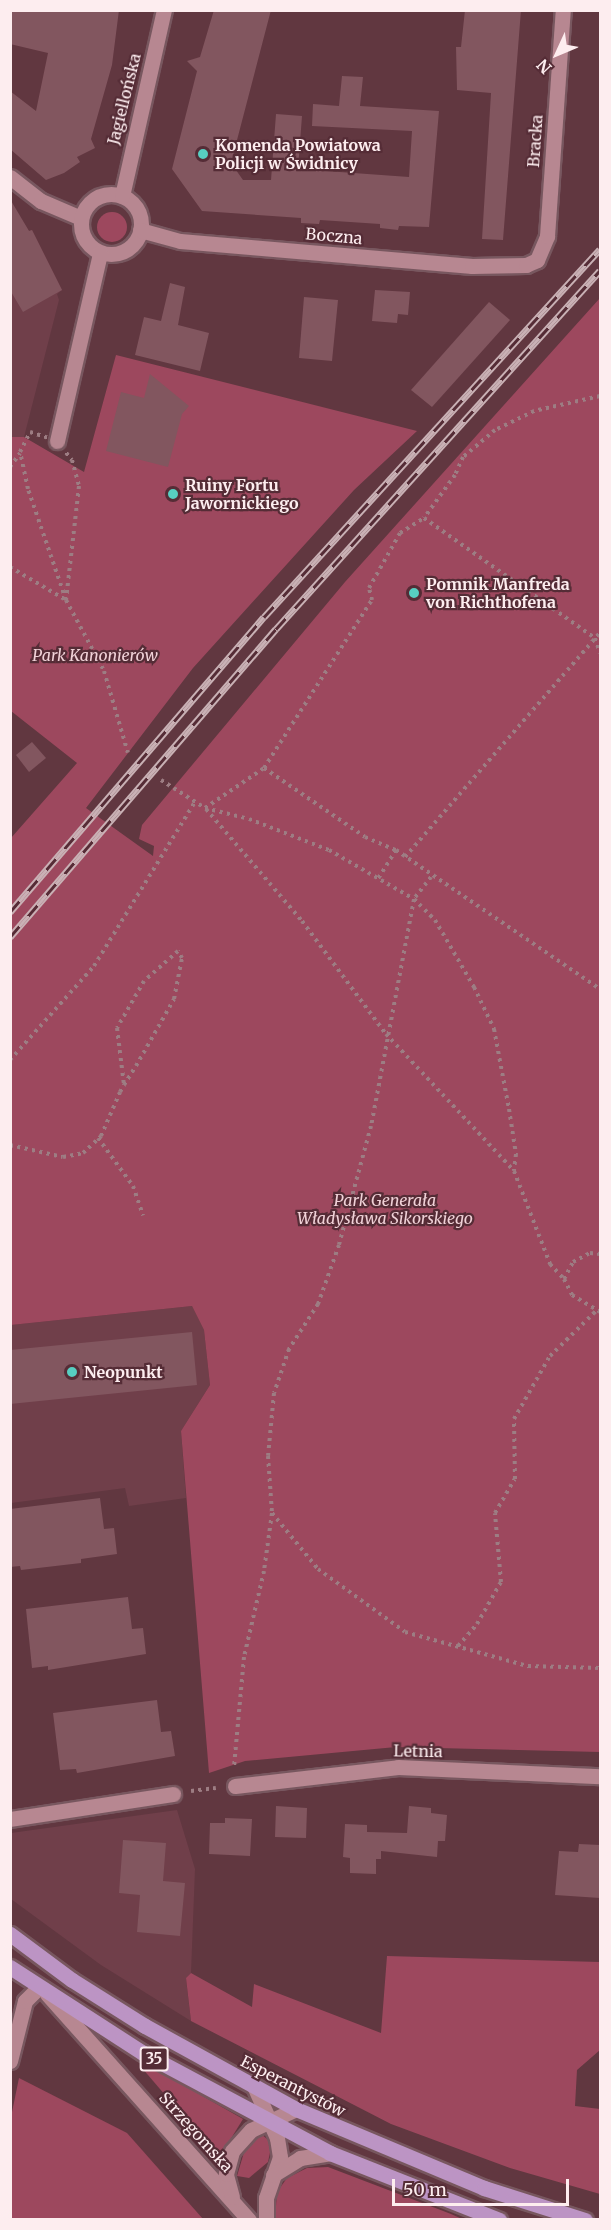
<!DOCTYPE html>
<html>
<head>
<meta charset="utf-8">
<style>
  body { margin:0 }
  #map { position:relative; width:611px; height:2230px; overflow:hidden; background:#613740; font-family:Merriweather,serif }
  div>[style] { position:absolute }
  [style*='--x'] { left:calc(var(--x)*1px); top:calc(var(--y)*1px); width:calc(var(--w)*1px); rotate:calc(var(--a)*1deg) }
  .built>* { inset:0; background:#703f4a }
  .green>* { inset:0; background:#9d485e }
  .round { border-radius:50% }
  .building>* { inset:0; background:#82565f }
  .path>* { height:4px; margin-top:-2px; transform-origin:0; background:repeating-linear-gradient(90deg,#9d7d83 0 3px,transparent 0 7.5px) }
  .roads { filter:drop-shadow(2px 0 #78575f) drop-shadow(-2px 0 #78575f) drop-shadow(0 2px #78575f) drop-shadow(0 -2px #78575f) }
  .minor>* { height:15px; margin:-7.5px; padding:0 7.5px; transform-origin:7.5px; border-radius:7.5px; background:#b78791 }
  .minor>.ring { margin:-7.5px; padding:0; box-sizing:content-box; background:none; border:15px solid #b78791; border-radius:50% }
  .major>* { height:15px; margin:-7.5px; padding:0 7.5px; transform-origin:7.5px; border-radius:7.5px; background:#bc94c4 }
  .rail>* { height:7px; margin-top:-3.5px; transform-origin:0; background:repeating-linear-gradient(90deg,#552c36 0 14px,#c9b1b5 0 28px); box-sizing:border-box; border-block:2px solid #c9b1b5 }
  .dots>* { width:16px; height:16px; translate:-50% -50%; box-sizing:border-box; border:3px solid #552c36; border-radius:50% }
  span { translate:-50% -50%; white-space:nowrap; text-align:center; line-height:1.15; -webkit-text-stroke:4.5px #552c36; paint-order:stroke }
  .shield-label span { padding:2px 4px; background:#552c36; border:2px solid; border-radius:4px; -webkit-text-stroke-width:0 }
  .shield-label { font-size:15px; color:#fdedef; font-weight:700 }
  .street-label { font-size:16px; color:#fdedef }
  .poi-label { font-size:16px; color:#fdedef; font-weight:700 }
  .left { translate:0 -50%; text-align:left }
  .park-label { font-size:16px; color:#f1d2d8; font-style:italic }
  .frame { position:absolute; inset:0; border:12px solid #fdedef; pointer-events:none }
  .north { position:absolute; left:527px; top:24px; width:60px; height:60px; -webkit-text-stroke:4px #552c36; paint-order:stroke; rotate:226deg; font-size:16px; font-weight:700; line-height:24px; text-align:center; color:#fdedef }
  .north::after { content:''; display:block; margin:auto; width:21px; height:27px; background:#fdedef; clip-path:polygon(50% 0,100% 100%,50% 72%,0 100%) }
  .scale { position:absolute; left:392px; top:2179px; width:177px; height:27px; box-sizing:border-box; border:3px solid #fdedef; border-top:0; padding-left:8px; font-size:18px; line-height:21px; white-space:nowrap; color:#fdedef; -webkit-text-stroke:4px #552c36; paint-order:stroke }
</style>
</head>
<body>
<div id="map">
  <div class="built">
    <div style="clip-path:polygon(10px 202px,29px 231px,32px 230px,62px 290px,57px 294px,59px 300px,24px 437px,11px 437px)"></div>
    <div style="clip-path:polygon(192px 1306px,204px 1330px,210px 1385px,181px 1431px,186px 1498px,129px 1506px,125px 1488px,11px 1503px,11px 1325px)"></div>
    <div style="clip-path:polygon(177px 1810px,195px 1869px,191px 1973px,186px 1979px,191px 2021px,101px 1965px,11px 1899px,11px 1833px)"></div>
  </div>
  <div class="green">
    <div class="round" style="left:97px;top:212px;width:30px;height:30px"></div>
    <div style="clip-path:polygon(600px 298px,600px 1752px,396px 1747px,245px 1761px,209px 1773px,181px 1431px,210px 1385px,204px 1330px,192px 1306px,11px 1325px,11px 838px,77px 763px,11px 711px,10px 437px,24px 437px,84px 472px,116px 355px,417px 431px,354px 490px,193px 668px,86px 808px,153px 856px,154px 846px,139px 839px,142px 825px,345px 582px)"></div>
    <div style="clip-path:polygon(387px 1956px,600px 1962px,600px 2050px,577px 2070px,575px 2106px,600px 2109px,600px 2194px,510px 2168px,391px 2124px,191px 2021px,186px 1978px,191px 1973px,252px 2007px,254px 1984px,381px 2033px)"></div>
    <div style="clip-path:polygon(141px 2061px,243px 2119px,219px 2158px,142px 2068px)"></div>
    <div style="clip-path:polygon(19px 2078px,127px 2133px,203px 2219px,11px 2219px,11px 2117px)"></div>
    <div style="clip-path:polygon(261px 2134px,272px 2143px,268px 2162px,249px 2178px,237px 2176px,245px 2149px)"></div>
    <div style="clip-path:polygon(328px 2167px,451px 2214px,462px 2219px,275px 2219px,277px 2192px,287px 2178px,307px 2168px)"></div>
  </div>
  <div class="building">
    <div style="clip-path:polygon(10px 10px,119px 10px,112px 65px,91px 139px,95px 148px,77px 157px,80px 162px,64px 173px,46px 180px,10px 149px,10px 91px,36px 111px,48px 53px,10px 44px)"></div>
    <div style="clip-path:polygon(214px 10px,271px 10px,231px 163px,243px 180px,271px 180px,276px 114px,302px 116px,298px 169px,409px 177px,412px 131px,312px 126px,313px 104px,339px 106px,342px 76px,363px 77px,360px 106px,439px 111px,429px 227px,399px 226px,398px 230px,380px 228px,380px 224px,320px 220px,319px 224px,301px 223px,301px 218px,202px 211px,172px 169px,197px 71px,187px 61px,200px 57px)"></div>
    <div style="clip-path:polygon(465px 10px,521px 10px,503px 240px,482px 239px,491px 93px,457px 90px,456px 47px,461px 47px)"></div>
    <div style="clip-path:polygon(10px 199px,29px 231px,32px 230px,62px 290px,23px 312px,10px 290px)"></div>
    <div style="clip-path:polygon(170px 283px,185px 287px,178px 325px,209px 333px,200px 371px,135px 355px,144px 317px,161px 321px)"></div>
    <div style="clip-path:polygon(375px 290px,410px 292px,408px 315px,398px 314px,397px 323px,372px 321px)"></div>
    <div style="clip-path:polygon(304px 297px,338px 300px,332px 361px,299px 358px)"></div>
    <div style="clip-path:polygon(489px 302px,510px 320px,432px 407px,411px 390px)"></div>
    <div style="clip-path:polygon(150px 374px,189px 406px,182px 414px,168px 467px,106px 451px,121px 392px,144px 398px)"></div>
    <div style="clip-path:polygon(32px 742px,46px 758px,29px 772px,16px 755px)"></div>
    <div style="clip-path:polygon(192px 1332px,197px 1385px,10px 1404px,10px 1350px)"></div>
    <div style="clip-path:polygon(100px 1498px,104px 1529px,114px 1528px,117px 1554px,81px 1559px,81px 1563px,21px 1570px,20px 1566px,10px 1567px,10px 1509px)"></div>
    <div style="clip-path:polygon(128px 1597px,132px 1629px,143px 1628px,146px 1654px,48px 1670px,48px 1666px,32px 1668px,26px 1609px)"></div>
    <div style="clip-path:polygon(157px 1700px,161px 1732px,171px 1731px,175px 1756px,77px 1773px,76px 1769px,60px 1770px,53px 1713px)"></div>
    <div style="clip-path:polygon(276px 1806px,307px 1808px,306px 1838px,275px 1837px)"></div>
    <div style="clip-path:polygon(409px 1806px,431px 1808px,431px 1813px,447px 1815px,445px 1841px,438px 1841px,437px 1857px,381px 1851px,381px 1859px,376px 1859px,376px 1874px,350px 1873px,350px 1858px,343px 1857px,345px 1824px,367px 1825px,367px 1832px,407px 1833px)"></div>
    <div style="clip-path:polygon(225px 1818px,252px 1819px,250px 1856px,209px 1854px,210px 1823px,225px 1823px)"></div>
    <div style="clip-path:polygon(123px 1840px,166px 1843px,163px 1881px,185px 1883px,180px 1936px,137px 1932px,140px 1895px,119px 1893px)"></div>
    <div style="clip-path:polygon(579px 1844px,600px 1845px,600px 1898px,555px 1895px,559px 1851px,578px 1852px)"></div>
  </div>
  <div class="path">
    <div style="--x:600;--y:396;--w:68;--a:167.2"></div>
    <div style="--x:534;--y:411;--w:43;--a:154"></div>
    <div style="--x:495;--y:430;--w:42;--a:139.8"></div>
    <div style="--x:463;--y:457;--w:20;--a:114"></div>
    <div style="--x:455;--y:475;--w:53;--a:125.8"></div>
    <div style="--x:424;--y:518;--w:209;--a:35.1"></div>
    <div style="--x:595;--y:638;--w:16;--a:72"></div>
    <div style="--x:30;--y:432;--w:28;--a:18"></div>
    <div style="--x:57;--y:441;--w:24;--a:52"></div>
    <div style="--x:72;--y:460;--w:27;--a:75"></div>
    <div style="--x:79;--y:486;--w:115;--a:96.5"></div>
    <div style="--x:66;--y:600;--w:117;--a:-108.9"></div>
    <div style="--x:28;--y:489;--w:38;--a:-102"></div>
    <div style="--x:20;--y:452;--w:22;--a:-63"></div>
    <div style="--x:10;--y:467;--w:17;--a:-54"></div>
    <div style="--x:10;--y:567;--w:65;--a:30.5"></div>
    <div style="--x:66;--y:600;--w:81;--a:61.8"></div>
    <div style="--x:104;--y:671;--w:85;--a:73.7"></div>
    <div style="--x:264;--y:768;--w:122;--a:34.3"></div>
    <div style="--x:365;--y:837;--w:34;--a:23"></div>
    <div style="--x:396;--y:850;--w:36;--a:122"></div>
    <div style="--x:161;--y:780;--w:52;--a:32.5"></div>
    <div style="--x:205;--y:808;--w:71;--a:-34.1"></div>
    <div style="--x:264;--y:768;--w:200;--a:-57.3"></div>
    <div style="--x:372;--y:600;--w:12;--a:-104"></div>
    <div style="--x:369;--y:588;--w:63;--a:-60.6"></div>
    <div style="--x:400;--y:533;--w:28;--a:-32"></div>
    <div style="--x:205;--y:808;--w:45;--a:14"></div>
    <div style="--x:249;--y:819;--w:86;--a:21.2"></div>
    <div style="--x:329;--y:850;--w:98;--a:30"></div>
    <div style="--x:414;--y:899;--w:231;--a:100.7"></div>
    <div style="--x:371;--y:1126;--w:123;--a:105.1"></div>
    <div style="--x:339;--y:1245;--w:63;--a:109.6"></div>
    <div style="--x:318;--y:1304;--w:54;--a:122.8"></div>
    <div style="--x:289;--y:1349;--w:46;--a:108.8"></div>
    <div style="--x:274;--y:1393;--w:63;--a:95.4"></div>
    <div style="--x:268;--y:1456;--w:57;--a:86"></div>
    <div style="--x:272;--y:1513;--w:59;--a:97.9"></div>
    <div style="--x:264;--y:1571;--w:88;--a:103.1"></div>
    <div style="--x:244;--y:1657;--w:110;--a:95.2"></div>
    <div style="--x:206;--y:809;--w:148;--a:49.4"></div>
    <div style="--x:302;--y:921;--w:141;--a:53.4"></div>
    <div style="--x:386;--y:1034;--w:187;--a:46.9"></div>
    <div style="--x:514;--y:1171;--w:100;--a:68.8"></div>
    <div style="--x:550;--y:1264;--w:21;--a:47"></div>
    <div style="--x:564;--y:1279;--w:19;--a:-62"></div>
    <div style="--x:573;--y:1262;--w:19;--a:-28"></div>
    <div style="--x:590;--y:1253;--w:10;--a:6"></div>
    <div style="--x:396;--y:850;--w:247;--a:34.3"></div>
    <div style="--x:405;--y:857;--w:297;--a:-49"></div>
    <div style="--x:431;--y:877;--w:28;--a:128"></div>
    <div style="--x:414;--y:899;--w:30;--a:45"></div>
    <div style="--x:435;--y:920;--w:78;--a:59.8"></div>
    <div style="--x:474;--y:987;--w:47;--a:64.5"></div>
    <div style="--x:494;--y:1029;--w:81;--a:79.4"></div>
    <div style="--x:509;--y:1109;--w:46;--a:81.2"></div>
    <div style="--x:516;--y:1154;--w:17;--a:97"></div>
    <div style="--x:10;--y:1060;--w:126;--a:-48.2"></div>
    <div style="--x:94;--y:966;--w:193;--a:-58.4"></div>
    <div style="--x:98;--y:1138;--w:59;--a:53.9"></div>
    <div style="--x:133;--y:1186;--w:31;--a:71"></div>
    <div style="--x:10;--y:1145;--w:54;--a:12.8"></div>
    <div style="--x:63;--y:1157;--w:20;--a:-11"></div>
    <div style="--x:83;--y:1153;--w:25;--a:-43"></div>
    <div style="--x:101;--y:1136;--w:48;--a:-66.6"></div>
    <div style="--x:120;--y:1092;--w:8;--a:-60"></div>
    <div style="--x:124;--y:1085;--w:22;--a:-58"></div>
    <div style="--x:136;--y:1066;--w:77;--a:-60.4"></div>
    <div style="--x:174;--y:999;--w:42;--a:-79"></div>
    <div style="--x:182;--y:958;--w:8;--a:-120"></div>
    <div style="--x:178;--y:951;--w:45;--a:138.6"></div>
    <div style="--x:144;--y:981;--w:54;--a:119.9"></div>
    <div style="--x:117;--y:1028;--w:57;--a:83"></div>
    <div style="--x:564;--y:1279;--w:18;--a:63"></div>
    <div style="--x:572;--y:1295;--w:33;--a:31"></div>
    <div style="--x:272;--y:1513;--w:72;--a:50.6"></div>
    <div style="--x:318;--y:1569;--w:107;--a:35.9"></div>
    <div style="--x:405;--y:1632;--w:128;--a:15.5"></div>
    <div style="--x:528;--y:1666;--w:72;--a:1.6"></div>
    <div style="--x:458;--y:1646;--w:29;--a:-49"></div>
    <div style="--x:477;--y:1624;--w:48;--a:-60.3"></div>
    <div style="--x:501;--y:1582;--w:69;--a:-95"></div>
    <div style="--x:495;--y:1513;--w:39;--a:-60"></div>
    <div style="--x:515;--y:1479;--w:60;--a:-91"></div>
    <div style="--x:514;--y:1419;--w:73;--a:-60.3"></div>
    <div style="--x:550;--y:1356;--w:64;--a:-44.4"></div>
    <div style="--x:191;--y:1791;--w:25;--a:-7"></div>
    <div style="--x:330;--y:2220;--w:35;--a:0"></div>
  </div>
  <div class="roads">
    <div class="minor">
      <div style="--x:10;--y:177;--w:39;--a:38"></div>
      <div style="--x:41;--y:201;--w:43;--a:23"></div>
      <div class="ring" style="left:81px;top:194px;width:45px;height:45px"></div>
      <div style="--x:122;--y:196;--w:191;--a:-77.3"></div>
      <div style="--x:140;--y:230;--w:41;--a:15.4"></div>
      <div style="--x:180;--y:241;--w:293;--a:4.9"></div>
      <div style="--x:472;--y:266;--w:54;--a:-1.1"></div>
      <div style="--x:526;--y:265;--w:12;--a:-24"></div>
      <div style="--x:537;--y:260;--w:26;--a:-67"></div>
      <div style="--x:547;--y:236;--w:227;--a:-86"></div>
      <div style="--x:57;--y:441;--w:193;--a:-77.1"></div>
      <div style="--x:235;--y:1786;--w:164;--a:-6.6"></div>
      <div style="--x:398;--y:1767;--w:202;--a:2.6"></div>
      <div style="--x:10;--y:1819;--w:165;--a:-8.7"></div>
      <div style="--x:47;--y:1994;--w:303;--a:48.2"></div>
      <div style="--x:10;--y:2061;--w:62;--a:-76"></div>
      <div style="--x:25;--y:2001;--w:20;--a:-45"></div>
      <div style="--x:254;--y:2086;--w:57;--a:66.1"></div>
      <div style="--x:277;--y:2138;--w:19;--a:81"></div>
      <div style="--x:280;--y:2157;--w:43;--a:108.9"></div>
      <div style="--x:266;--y:2198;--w:22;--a:90"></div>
      <div style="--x:273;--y:2175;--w:32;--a:-32"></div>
      <div style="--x:300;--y:2158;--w:30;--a:-9"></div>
      <div style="--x:232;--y:2197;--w:24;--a:-105"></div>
      <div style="--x:226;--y:2174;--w:24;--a:-75"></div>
      <div style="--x:232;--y:2151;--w:28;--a:-48"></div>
      <div style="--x:251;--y:2130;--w:50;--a:-25"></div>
    </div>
    <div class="major">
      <div style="--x:10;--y:1934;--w:77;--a:36.6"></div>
      <div style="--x:72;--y:1980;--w:86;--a:32.2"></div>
      <div style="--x:145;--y:2026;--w:172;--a:28.8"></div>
      <div style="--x:296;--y:2109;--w:204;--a:22.8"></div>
      <div style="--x:484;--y:2188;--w:106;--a:17.6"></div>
      <div style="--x:10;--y:1967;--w:158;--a:32.9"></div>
      <div style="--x:143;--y:2053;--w:212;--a:28.1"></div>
      <div style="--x:330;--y:2153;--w:182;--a:21.6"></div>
    </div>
  </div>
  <div class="rail">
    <div style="--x:10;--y:912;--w:389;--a:-49.3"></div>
    <div style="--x:264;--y:617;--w:498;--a:-47.6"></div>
    <div style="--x:10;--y:937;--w:407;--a:-49.2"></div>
    <div style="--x:276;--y:629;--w:483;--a:-47.9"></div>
  </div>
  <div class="dots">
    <div style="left:203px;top:154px;background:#57cec1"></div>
    <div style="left:173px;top:494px;background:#57cec1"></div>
    <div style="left:414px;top:593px;background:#57cec1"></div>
    <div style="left:72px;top:1372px;background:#57cec1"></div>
  </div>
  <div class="shield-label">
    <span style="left:154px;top:2059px">35</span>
  </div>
  <div class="street-label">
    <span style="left:124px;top:99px;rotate:-76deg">Jagiellońska</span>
    <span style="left:535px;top:141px;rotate:-86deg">Bracka</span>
    <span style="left:334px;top:236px;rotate:5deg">Boczna</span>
    <span style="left:418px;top:1751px;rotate:1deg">Letnia</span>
    <span style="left:293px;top:2086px;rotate:27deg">Esperantystów</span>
    <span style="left:196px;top:2132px;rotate:48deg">Strzegomska</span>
  </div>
  <div class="poi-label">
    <span class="left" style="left:215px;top:154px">Komenda Powiatowa<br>Policji w Świdnicy</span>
    <span class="left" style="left:185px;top:494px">Ruiny Fortu<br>Jawornickiego</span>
    <span class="left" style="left:426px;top:593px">Pomnik Manfreda<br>von Richthofena</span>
    <span class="left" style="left:84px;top:1372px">Neopunkt</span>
  </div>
  <div class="park-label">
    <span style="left:95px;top:655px">Park Kanonierów</span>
    <span style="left:385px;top:1209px">Park Generała<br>Władysława Sikorskiego</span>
  </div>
  <div class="frame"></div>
  <div class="north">N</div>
  <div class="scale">50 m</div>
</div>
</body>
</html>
